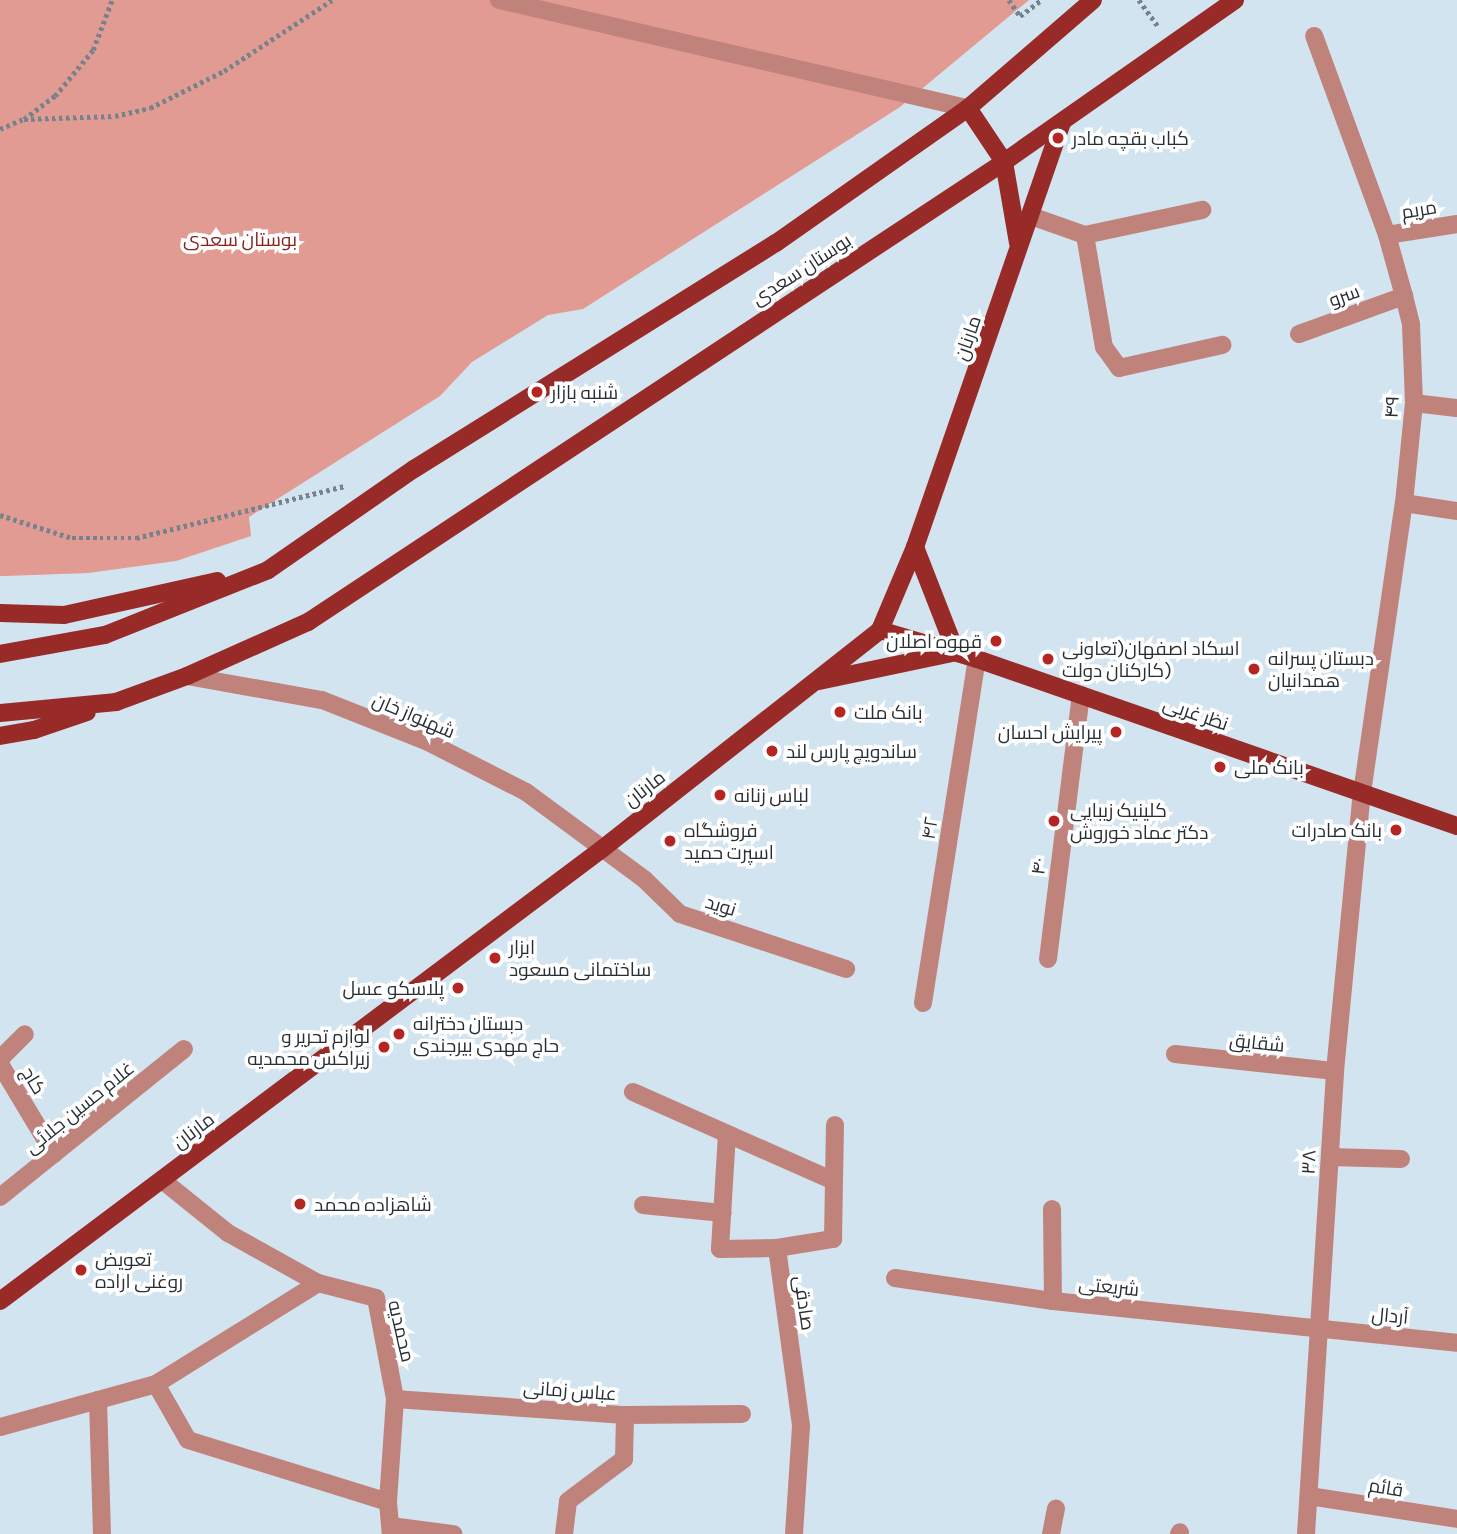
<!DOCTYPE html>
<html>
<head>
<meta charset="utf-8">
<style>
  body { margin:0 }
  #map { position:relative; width:1457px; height:1534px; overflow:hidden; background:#d2e4f0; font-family:Commissioner,Cairo,sans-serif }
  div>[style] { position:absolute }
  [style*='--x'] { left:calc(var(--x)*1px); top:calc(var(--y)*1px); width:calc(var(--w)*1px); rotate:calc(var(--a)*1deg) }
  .green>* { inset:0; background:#e19b92 }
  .path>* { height:4.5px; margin-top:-2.25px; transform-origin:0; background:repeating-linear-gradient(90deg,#77838b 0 3.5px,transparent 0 7px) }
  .minor>* { height:18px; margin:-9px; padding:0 9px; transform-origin:9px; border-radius:9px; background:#c0837c }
  .major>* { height:18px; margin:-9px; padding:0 9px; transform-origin:9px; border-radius:9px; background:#982b27 }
  .dots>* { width:19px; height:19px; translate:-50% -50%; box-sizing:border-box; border:4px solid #fff; border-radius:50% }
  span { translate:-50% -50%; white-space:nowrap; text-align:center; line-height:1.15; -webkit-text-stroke:7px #fff; paint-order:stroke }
  .poi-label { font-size:19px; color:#282f34 }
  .left { translate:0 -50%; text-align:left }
  .right { translate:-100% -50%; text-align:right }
  .street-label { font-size:19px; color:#282f34 }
  .park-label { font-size:19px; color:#8a211e }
</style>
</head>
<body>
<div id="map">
  <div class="green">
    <div style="clip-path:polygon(0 0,1029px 0,900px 107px,583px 309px,548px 315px,472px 362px,440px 396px,249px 517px,251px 536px,176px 561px,88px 573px,5px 576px,0 576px)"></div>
  </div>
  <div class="path">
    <div style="--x:1009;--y:0;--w:19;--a:55"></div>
    <div style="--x:1020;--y:16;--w:26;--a:-37"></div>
    <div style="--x:1139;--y:0;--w:34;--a:54"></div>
    <div style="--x:24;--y:119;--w:91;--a:-1.9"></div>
    <div style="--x:115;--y:116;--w:36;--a:-13"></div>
    <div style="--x:150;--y:108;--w:83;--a:-26.6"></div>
    <div style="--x:224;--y:71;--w:129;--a:-33.3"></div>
    <div style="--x:0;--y:129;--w:26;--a:-23"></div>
    <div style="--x:24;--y:119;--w:39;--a:-37"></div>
    <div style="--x:55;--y:96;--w:60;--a:-50.4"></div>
    <div style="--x:93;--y:50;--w:53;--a:-69.2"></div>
    <div style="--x:0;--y:515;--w:76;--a:17.7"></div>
    <div style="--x:72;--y:538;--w:64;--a:0"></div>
    <div style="--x:136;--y:538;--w:215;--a:-14"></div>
  </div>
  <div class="minor">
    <div style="--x:499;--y:0;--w:481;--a:13"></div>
    <div style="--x:1031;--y:216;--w:57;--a:19.4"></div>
    <div style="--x:1085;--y:235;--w:120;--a:-12.1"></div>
    <div style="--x:1085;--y:235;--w:114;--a:80.4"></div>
    <div style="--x:1104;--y:347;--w:26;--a:54"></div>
    <div style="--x:1119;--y:368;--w:106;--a:-12.6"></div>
    <div style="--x:1387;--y:235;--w:71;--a:-8.9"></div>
    <div style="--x:1299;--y:334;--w:112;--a:-19.9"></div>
    <div style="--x:1414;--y:403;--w:43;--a:6.6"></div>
    <div style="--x:1404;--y:503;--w:54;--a:8.6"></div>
    <div style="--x:187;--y:676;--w:137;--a:10.1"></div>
    <div style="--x:322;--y:700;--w:114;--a:21.6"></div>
    <div style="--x:428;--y:742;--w:110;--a:27"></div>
    <div style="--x:526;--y:792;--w:147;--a:36.4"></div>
    <div style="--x:644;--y:879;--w:50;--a:44.2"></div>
    <div style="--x:680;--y:914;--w:175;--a:18.3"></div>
    <div style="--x:1048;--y:959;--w:266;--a:-82.9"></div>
    <div style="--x:923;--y:1003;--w:348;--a:-81.1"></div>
    <div style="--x:1175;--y:1054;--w:161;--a:6.1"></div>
    <div style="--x:0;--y:1059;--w:35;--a:-45"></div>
    <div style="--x:0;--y:1064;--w:105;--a:59"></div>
    <div style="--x:633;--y:1092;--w:218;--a:23.9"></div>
    <div style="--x:727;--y:1134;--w:115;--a:93.5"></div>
    <div style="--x:720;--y:1249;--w:57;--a:-1"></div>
    <div style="--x:777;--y:1248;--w:180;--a:82.3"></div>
    <div style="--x:801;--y:1426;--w:108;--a:93.7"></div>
    <div style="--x:1330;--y:1157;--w:71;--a:1.6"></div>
    <div style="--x:162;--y:1180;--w:85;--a:38.8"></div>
    <div style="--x:228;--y:1233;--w:103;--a:29.1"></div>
    <div style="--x:318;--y:1283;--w:60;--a:14.5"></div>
    <div style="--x:376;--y:1298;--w:103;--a:79.3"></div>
    <div style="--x:395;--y:1399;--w:103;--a:93.9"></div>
    <div style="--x:388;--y:1502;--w:32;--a:85"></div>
    <div style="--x:0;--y:1197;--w:236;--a:-38.8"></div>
    <div style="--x:643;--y:1205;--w:80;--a:5.7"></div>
    <div style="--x:1052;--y:1209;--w:92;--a:89.4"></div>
    <div style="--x:777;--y:1248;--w:57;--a:-9.1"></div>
    <div style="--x:833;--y:1239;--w:114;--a:-89"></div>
    <div style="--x:895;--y:1278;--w:160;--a:8.3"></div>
    <div style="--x:1053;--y:1301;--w:406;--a:5.9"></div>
    <div style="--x:156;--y:1384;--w:64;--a:60.3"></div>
    <div style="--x:188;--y:1440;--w:209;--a:17.2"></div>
    <div style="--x:395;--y:1399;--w:231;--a:4"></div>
    <div style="--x:625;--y:1415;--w:117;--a:-0.5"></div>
    <div style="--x:98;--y:1400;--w:134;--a:88.3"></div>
    <div style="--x:0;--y:1427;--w:162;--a:-15.4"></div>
    <div style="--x:156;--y:1384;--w:191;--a:-31.9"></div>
    <div style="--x:1309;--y:1496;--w:150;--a:8.8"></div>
    <div style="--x:391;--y:1526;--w:63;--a:7.4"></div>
    <div style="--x:564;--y:1534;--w:33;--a:-83"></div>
    <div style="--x:568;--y:1501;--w:70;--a:-36.9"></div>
    <div style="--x:624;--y:1459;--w:44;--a:-88.7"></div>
    <div style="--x:1051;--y:1534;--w:26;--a:-79"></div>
    <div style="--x:1179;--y:1534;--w:2;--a:-63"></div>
    <div style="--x:1306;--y:1534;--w:464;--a:-86.4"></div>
    <div style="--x:1335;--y:1071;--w:279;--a:-84.5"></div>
    <div style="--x:1362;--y:793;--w:293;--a:-81.8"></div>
    <div style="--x:1404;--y:503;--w:100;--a:-84.3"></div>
    <div style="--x:1414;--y:403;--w:79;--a:-92.2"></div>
    <div style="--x:1411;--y:324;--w:29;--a:-104"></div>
    <div style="--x:1404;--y:296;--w:63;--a:-105.6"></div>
    <div style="--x:1387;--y:235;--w:212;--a:-110.1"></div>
  </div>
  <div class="major">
    <div style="--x:968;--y:108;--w:65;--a:56.3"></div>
    <div style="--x:1004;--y:162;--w:82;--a:80.2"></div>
    <div style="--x:915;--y:547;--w:113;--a:68.7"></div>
    <div style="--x:0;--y:613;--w:64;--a:1.8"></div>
    <div style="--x:64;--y:615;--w:157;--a:-12.5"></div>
    <div style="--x:880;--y:630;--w:101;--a:16.6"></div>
    <div style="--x:977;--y:659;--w:508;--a:19.18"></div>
    <div style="--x:0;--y:654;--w:107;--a:-10.3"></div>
    <div style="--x:105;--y:635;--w:175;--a:-21.7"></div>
    <div style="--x:268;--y:570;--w:178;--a:-34.7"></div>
    <div style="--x:414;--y:469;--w:427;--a:-32"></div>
    <div style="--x:776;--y:243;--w:235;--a:-35.1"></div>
    <div style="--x:968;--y:108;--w:165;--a:-40.8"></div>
    <div style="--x:819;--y:681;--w:136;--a:-11.9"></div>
    <div style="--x:0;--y:713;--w:117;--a:-5.4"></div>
    <div style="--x:116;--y:702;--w:76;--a:-20.1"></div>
    <div style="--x:187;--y:676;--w:133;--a:-24.1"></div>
    <div style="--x:308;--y:622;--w:834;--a:-33.46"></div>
    <div style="--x:1004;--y:162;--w:282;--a:-35"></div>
    <div style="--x:0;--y:736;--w:35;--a:-10"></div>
    <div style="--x:34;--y:730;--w:56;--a:-18.8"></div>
    <div style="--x:0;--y:1301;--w:753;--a:-36.9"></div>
    <div style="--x:602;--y:849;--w:354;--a:-38.2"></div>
    <div style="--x:880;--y:630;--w:90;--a:-67.1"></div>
    <div style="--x:915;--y:547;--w:450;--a:-70.9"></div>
  </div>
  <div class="dots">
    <div style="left:1058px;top:138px;background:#b42524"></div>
    <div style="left:537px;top:392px;background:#b42524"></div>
    <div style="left:996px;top:641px;background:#b42524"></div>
    <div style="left:1048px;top:659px;background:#b42524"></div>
    <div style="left:1254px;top:669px;background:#b42524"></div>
    <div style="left:840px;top:712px;background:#b42524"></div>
    <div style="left:1116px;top:732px;background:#b42524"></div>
    <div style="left:772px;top:751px;background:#b42524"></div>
    <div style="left:1220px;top:767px;background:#b42524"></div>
    <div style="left:720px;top:795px;background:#b42524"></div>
    <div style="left:1054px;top:821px;background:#b42524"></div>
    <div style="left:1396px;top:830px;background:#b42524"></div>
    <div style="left:670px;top:841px;background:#b42524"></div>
    <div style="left:495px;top:958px;background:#b42524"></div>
    <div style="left:458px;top:988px;background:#b42524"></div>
    <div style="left:399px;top:1034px;background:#b42524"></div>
    <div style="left:384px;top:1047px;background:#b42524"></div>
    <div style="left:300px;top:1204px;background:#b42524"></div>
    <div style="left:81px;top:1270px;background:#b42524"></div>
  </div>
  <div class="poi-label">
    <span class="left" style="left:1072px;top:138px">کباب بقچه مادر</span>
    <span class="left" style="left:551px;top:392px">شنبه بازار</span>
    <span class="right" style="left:982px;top:641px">قهوه اصلان</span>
    <span class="left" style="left:1062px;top:659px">اسکاد اصفهان(تعاونی<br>کارکنان دولت)</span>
    <span class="left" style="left:1268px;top:669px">دبستان پسرانه<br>همدانیان</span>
    <span class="left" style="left:854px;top:712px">بانک ملت</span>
    <span class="right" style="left:1102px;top:732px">پیرایش احسان</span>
    <span class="left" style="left:786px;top:751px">ساندویچ پارس لند</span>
    <span class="left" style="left:1234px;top:767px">بانک ملی</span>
    <span class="left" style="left:734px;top:795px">لباس زنانه</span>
    <span class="left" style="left:1070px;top:821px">کلینیک زیبایی<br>دکتر عماد خوروش</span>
    <span class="left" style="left:684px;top:841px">فروشگاه<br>اسپرت حمید</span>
    <span class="right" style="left:1382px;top:830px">بانک صادرات</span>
    <span class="left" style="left:509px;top:958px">ابزار<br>ساختمانی مسعود</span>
    <span class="right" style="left:444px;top:988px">پلاسکو عسل</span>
    <span class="left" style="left:413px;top:1034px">دبستان دخترانه<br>حاج مهدی بیرجندی</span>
    <span class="right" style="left:370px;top:1047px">لوازم تحریر و<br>زیراکس محمدیه</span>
    <span class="left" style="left:314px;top:1204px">شاهزاده محمد</span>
    <span class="left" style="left:95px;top:1270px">تعویض<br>روغنی اراده</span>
  </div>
  <div class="street-label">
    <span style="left:1419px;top:209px;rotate:-9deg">مریم</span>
    <span style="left:801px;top:269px;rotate:-33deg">بوستان سعدی</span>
    <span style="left:1344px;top:295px;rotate:-20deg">سرو</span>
    <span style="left:967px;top:338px;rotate:-71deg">مارنان</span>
    <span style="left:1391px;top:407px;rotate:-87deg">۴۹</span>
    <span style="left:1196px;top:713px;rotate:19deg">نظر غربی</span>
    <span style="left:414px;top:715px;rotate:23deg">شهنواز خان</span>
    <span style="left:644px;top:788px;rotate:-38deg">مارنان</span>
    <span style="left:929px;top:828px;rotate:-81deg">۴۲</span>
    <span style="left:1038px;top:866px;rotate:-83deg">۴۰</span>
    <span style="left:721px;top:905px;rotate:17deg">نوید</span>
    <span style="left:1257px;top:1042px;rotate:6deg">شقایق</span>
    <span style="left:34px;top:1080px;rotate:59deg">کاج</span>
    <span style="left:79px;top:1107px;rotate:-39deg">غلام حسین جلائی</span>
    <span style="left:193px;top:1130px;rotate:-37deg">مارنان</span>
    <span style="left:1308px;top:1162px;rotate:-87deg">۳۸</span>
    <span style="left:1109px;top:1286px;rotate:6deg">شریعتی</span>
    <span style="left:805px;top:1303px;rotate:82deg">صادقی</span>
    <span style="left:1390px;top:1315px;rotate:5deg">آردال</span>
    <span style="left:402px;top:1331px;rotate:77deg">محمدیه</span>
    <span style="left:570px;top:1390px;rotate:4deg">عباس زمانی</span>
    <span style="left:1386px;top:1487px;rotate:9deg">قائم</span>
  </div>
  <div class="park-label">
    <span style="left:240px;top:239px">بوستان سعدی</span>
  </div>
</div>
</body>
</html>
